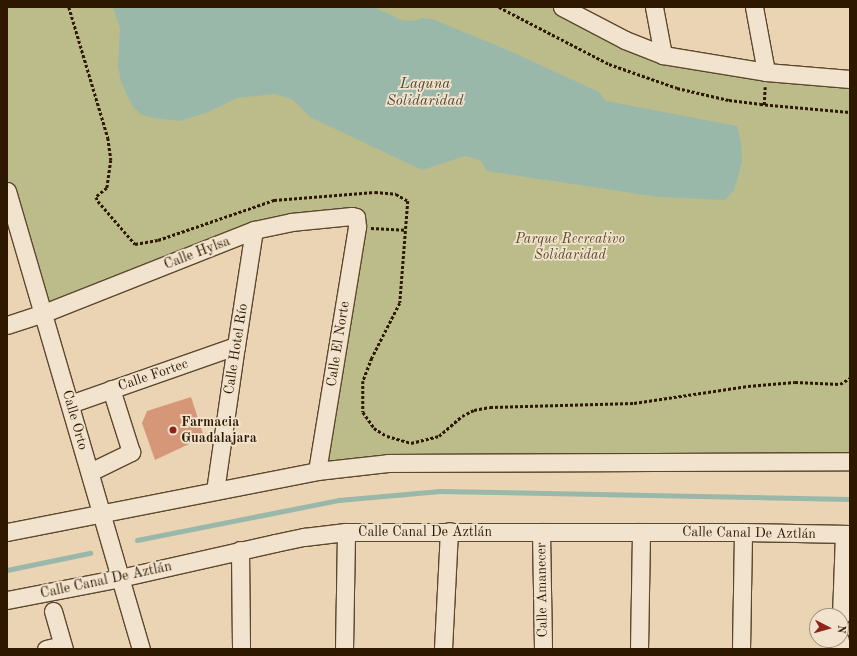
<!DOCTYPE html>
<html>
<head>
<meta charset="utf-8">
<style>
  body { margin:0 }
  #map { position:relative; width:857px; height:656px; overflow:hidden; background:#ebd4b4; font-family:"Old Standard TT",serif }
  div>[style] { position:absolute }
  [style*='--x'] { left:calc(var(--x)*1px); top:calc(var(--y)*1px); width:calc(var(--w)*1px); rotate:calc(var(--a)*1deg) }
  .green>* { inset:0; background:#bbbc8a }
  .water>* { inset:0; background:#99b8a9 }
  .stream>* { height:4.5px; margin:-2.25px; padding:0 2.25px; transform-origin:2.25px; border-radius:2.25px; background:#99b8a9 }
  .building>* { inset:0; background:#d69779 }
  .path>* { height:2.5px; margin-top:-1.25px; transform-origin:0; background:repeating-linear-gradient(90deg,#2e1900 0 3px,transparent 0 5px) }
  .roads { filter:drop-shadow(1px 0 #5d482d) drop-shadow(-1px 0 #5d482d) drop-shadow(0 1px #5d482d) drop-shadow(0 -1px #5d482d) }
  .minor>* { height:17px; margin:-8.5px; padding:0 8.5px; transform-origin:8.5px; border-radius:8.5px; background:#f2e3ce }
  .dots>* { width:11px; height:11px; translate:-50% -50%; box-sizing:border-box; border:2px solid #f2e3ce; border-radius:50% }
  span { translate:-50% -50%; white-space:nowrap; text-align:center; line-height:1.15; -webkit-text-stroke:3.5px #f2e3ce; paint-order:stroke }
  .park-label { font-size:14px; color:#584a29; font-style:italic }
  .street-label { font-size:14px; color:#2e1900 }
  .poi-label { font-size:14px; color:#2e1900; font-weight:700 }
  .left { translate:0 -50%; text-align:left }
  .water-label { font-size:15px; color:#4e4933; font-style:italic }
  .frame { position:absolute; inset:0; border:8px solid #2e1900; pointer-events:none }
  .north { position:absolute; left:809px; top:608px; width:40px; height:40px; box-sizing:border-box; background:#f2e3ce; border:1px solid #a4927c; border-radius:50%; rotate:96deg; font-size:11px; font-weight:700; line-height:16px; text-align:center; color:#2e1900 }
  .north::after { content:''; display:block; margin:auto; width:14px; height:18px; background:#8f2418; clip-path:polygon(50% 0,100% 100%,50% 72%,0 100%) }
</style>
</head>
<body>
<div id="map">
  <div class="green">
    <div style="clip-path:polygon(7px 7px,562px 7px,625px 40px,850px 79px,850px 459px,317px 471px,352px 216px,254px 230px,44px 313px,7px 189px)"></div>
  </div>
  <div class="water">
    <div style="clip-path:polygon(111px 7px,374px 7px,401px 20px,412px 21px,423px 18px,432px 19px,503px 48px,599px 92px,606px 101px,737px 126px,741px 142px,742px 161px,738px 177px,734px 190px,725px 200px,659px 197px,487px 171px,480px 160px,465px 156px,422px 170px,310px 117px,292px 99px,274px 94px,237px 98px,208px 112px,180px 121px,153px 118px,142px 115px,133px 107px,121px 82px,118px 66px,120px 28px,114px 10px)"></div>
  </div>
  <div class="stream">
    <div style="--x:137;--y:540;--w:206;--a:-11.2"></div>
    <div style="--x:339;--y:500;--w:101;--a:-5.1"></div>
    <div style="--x:440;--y:491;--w:410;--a:1.1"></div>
    <div style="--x:7;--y:570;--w:85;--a:-11.6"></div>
  </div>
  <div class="building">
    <div style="clip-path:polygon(191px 397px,204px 437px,155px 460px,142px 423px,147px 411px)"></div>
  </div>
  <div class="path">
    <div style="--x:69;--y:7;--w:137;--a:73.4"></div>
    <div style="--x:108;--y:138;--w:22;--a:82"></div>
    <div style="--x:111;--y:160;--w:28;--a:98"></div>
    <div style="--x:107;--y:188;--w:14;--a:141"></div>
    <div style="--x:96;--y:197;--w:4;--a:63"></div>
    <div style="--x:98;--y:201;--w:57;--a:49.3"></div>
    <div style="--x:135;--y:244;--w:23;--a:-10"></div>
    <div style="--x:158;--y:240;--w:123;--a:-19"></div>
    <div style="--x:274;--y:200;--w:101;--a:-4.5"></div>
    <div style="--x:375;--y:192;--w:21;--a:5"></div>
    <div style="--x:396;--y:194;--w:14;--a:30"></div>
    <div style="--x:408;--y:201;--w:102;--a:94.5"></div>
    <div style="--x:400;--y:303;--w:62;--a:117"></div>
    <div style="--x:372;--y:358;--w:25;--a:111"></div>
    <div style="--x:363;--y:381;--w:31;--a:90"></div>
    <div style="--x:363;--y:412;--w:19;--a:55"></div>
    <div style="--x:374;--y:428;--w:15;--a:32"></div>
    <div style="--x:387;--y:436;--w:25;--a:16"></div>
    <div style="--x:411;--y:443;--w:29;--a:-14"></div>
    <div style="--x:439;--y:436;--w:30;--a:-41"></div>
    <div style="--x:462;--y:416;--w:13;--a:-27"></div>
    <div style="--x:474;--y:410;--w:16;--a:-11"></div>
    <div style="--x:490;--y:407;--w:144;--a:-1.6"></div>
    <div style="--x:634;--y:403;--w:115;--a:-8.5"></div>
    <div style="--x:748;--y:386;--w:47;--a:-4.9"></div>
    <div style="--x:795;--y:382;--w:45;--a:2.5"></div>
    <div style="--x:840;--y:384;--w:12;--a:-31"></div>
    <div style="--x:499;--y:7;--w:124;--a:27.4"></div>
    <div style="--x:609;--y:64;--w:72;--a:19.4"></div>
    <div style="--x:677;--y:88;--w:53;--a:13"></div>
    <div style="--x:729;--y:100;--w:31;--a:7"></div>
    <div style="--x:760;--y:104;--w:90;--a:5.1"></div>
    <div style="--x:764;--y:105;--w:18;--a:-87"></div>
    <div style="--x:371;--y:228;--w:34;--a:3"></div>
  </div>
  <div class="roads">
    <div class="minor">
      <div style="--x:562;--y:7;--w:71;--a:27.6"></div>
      <div style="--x:625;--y:40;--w:41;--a:21.5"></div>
      <div style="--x:663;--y:55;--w:104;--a:9.4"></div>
      <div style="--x:766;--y:72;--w:84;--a:4.8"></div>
      <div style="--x:654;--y:7;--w:49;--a:79.4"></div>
      <div style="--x:754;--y:7;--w:66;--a:79.5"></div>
      <div style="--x:7;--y:191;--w:477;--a:73.7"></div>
      <div style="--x:7;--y:325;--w:39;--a:-18"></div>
      <div style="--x:44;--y:313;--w:226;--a:-21.6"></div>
      <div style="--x:254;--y:230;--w:38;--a:-12"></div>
      <div style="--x:291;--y:222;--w:61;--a:-5.6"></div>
      <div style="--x:352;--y:216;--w:4;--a:14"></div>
      <div style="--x:356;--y:217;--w:10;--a:84"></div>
      <div style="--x:357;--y:227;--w:247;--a:99.3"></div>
      <div style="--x:70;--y:404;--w:176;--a:-19.3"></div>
      <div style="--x:90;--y:472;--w:46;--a:-26"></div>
      <div style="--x:131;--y:452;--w:66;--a:-107.6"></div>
      <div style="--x:215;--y:491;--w:147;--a:-81.8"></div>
      <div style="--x:236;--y:346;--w:117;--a:-81.2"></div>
      <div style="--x:7;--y:532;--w:316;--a:-11.1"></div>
      <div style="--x:317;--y:471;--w:71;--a:-6.4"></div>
      <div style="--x:388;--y:463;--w:462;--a:-0.2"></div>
      <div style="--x:541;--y:532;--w:117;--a:89"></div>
      <div style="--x:240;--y:550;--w:99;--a:89.4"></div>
      <div style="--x:7;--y:600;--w:115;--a:-11"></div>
      <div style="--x:120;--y:578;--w:159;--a:-12.7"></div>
      <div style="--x:275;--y:543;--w:30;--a:-12"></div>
      <div style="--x:304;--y:537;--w:42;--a:-6.8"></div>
      <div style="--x:346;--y:532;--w:397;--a:0"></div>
      <div style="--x:743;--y:532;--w:107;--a:1.1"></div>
      <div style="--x:53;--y:611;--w:40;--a:74"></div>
      <div style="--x:841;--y:616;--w:82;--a:-87.9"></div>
      <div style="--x:46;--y:649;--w:16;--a:-14"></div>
      <div style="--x:344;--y:649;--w:117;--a:-89"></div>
      <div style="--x:443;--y:649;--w:118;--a:-87.1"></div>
      <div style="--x:639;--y:649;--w:117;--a:-89"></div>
      <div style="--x:741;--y:649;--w:117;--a:-89"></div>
      <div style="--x:840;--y:649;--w:9;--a:-90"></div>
    </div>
  </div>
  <div class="dots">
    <div style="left:173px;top:430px;background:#8f2418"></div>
  </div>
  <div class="park-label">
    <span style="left:570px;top:247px">Parque Recreativo<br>Solidaridad</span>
  </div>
  <div class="street-label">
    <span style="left:197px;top:253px;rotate:-21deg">Calle Hylsa</span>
    <span style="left:338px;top:344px;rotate:-81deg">Calle El Norte</span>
    <span style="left:236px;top:349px;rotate:-81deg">Calle Hotel Río</span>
    <span style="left:153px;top:375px;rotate:-19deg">Calle Fortec</span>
    <span style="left:75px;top:420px;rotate:74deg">Calle Orto</span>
    <span style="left:425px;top:532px">Calle Canal De Aztlán</span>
    <span style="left:749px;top:533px;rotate:1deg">Calle Canal De Aztlán</span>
    <span style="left:106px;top:580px;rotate:-12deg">Calle Canal De Aztlán</span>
    <span style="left:542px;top:590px;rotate:-91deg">Calle Amanecer</span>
  </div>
  <div class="poi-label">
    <span class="left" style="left:181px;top:430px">Farmacia<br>Guadalajara</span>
  </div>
  <div class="water-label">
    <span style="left:425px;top:93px">Laguna<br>Solidaridad</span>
  </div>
  <div class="frame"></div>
  <div class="north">N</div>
</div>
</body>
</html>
